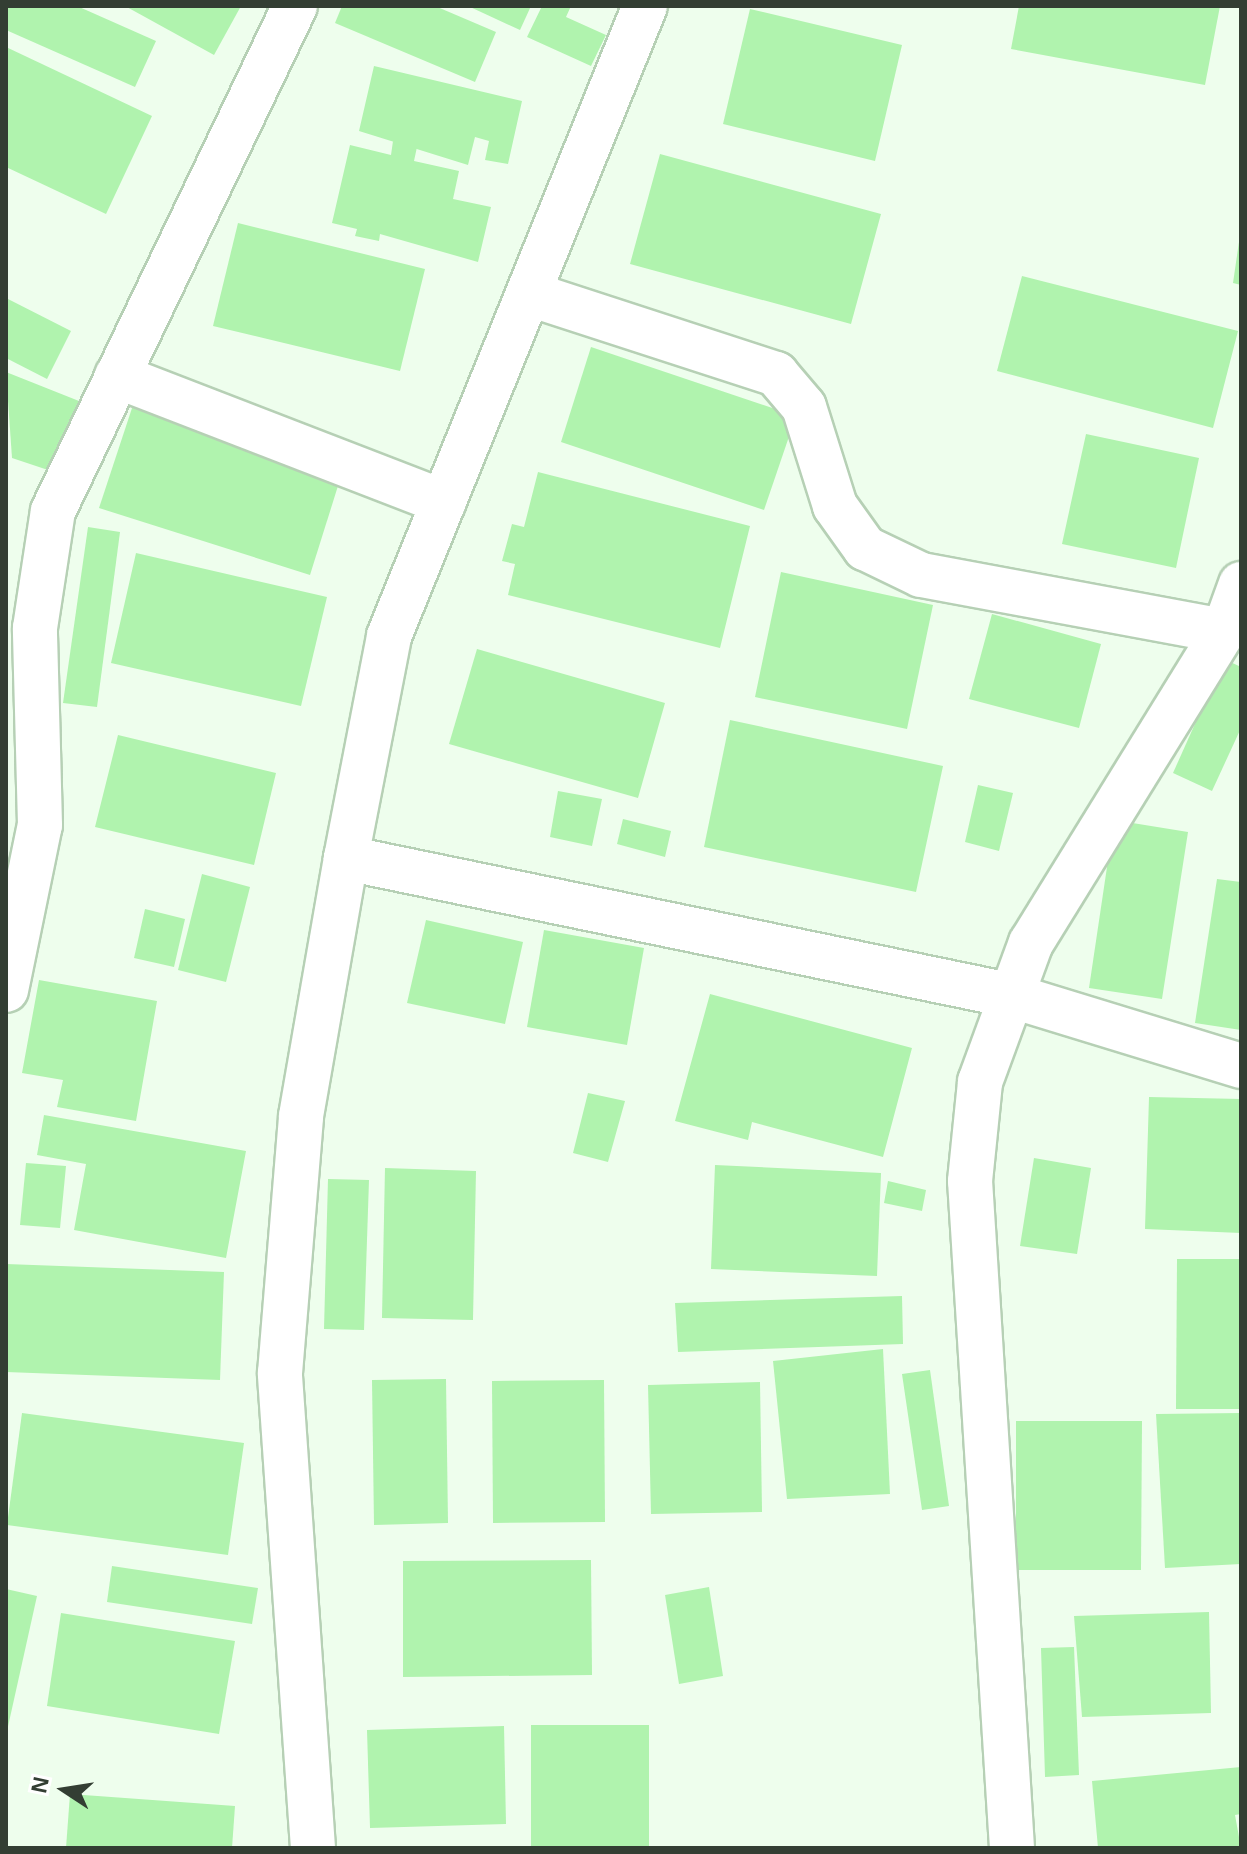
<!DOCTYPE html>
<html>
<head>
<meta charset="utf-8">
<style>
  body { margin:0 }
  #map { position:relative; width:1247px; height:1854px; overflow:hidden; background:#eefeed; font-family:Arial,sans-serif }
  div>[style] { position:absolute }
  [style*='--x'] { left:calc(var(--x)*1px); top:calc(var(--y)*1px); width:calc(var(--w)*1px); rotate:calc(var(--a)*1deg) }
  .building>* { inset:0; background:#b0f3ae }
  .roads { filter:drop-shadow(2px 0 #b6d0b5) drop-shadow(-2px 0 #b6d0b5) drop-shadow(0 2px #b6d0b5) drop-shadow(0 -2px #b6d0b5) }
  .minor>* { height:44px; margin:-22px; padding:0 22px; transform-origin:22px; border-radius:22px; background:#fff }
  .tertiary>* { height:44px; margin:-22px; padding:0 22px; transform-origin:22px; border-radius:22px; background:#fff }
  span { translate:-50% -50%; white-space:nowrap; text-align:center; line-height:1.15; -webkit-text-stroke:7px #fff; paint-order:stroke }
  .frame { position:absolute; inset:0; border:8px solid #333e33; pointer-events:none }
  .north { position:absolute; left:24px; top:1750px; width:80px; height:80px; -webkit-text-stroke:6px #fff; paint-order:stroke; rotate:282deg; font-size:22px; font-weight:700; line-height:32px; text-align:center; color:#333e33 }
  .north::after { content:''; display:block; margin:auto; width:28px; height:36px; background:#333e33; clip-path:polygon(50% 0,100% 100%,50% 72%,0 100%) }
</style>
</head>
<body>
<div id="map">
  <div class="building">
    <div style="clip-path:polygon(6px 6px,77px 6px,156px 41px,135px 87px,6px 30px)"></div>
    <div style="clip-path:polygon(125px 6px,241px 6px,214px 55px)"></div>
    <div style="clip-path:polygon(342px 6px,435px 6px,496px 32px,475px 82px,335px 23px)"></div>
    <div style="clip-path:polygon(468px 6px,531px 6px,520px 30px)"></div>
    <div style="clip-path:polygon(542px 6px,571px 6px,566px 17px,606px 35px,591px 66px,527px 37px)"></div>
    <div style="clip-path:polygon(1019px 6px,1220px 6px,1205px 85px,1011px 49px)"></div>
    <div style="clip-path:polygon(750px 9px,902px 45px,875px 161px,723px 124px)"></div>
    <div style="clip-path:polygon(6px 47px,152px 116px,106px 214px,6px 167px)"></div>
    <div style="clip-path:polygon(374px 66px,522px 101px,508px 164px,485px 160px,489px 141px,475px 137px,468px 165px,359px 131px)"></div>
    <div style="clip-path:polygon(393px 141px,417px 147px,414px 161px,459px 171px,453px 199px,491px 207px,478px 262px,380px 234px,379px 241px,355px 236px,357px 229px,332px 223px,350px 145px,391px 155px)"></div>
    <div style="clip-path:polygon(660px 154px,881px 214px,851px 324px,630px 264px)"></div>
    <div style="clip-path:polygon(238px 223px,425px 269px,400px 371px,213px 326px)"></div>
    <div style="clip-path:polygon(1239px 242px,1241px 242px,1241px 285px,1233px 283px)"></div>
    <div style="clip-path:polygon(1022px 276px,1238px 331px,1213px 428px,997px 371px)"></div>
    <div style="clip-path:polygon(6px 298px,71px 331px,47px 379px,6px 358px)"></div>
    <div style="clip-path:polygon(591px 347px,796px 416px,764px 510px,561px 442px)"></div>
    <div style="clip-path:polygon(6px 372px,84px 403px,57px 473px,12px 458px)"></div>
    <div style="clip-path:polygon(134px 402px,343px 470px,310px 575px,99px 508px)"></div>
    <div style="clip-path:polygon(1086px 434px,1199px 458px,1176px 568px,1062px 544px)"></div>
    <div style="clip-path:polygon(538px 472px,750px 526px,720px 648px,508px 595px,515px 564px,502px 561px,512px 524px,524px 527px)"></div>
    <div style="clip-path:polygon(88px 527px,120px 532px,97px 707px,63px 703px)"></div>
    <div style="clip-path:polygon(136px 553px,327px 597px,301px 706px,111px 663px)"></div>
    <div style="clip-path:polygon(781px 572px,933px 605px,907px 729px,755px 697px)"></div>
    <div style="clip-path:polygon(992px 614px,1101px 644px,1079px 728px,969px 699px)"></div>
    <div style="clip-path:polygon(477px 649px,665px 703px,638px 798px,449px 744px)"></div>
    <div style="clip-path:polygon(1224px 659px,1241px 667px,1241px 728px,1212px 791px,1173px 773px)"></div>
    <div style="clip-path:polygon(730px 720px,943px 766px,916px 892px,704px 847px)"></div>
    <div style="clip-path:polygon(118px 735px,276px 773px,254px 865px,95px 827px)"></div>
    <div style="clip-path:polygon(978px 785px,1013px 793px,999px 851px,965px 842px)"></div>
    <div style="clip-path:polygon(558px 791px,602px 799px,592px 846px,550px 837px)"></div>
    <div style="clip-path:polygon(623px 819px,671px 831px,665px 857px,617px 844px)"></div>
    <div style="clip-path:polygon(1114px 820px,1188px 832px,1162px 999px,1089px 988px)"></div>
    <div style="clip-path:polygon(202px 874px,250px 887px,226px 982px,178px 970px)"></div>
    <div style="clip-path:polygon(1217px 879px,1241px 882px,1241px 1030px,1195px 1023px)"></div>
    <div style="clip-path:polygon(145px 909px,185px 919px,174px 967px,134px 958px)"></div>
    <div style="clip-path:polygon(426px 920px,523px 942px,505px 1024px,407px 1003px)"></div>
    <div style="clip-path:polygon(544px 930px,644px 948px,627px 1045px,527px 1027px)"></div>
    <div style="clip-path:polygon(39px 980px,157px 1001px,136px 1121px,57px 1107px,63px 1080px,22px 1073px)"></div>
    <div style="clip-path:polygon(710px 994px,912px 1048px,883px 1157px,752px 1122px,748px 1140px,675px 1121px)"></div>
    <div style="clip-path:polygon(588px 1093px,625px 1101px,608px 1162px,573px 1153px)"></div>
    <div style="clip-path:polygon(1149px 1097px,1241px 1099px,1241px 1233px,1145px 1229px)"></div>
    <div style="clip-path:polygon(44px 1115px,246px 1151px,226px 1258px,74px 1230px,86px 1164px,37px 1155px)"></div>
    <div style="clip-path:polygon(1034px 1158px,1091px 1168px,1077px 1254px,1020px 1246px)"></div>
    <div style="clip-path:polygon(26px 1163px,66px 1166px,60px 1228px,20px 1225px)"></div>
    <div style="clip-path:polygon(715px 1165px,881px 1173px,877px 1276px,711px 1269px)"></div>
    <div style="clip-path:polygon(385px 1168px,476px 1171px,473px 1320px,382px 1318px)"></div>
    <div style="clip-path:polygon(328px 1179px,369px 1180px,364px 1330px,324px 1329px)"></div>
    <div style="clip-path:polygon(888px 1181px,926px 1190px,922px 1211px,884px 1203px)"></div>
    <div style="clip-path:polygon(1177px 1259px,1241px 1259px,1241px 1409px,1176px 1409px)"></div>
    <div style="clip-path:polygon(6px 1264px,224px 1272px,220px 1380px,6px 1372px)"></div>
    <div style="clip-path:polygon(902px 1296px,903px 1344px,678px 1352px,675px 1303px)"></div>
    <div style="clip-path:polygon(883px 1349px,890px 1494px,787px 1499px,773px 1361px)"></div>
    <div style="clip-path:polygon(930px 1370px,949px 1506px,922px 1510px,902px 1374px)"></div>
    <div style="clip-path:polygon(446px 1379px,448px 1523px,374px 1525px,372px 1380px)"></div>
    <div style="clip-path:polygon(604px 1380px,605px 1522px,493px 1523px,492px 1381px)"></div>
    <div style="clip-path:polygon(760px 1382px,762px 1512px,651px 1514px,648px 1385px)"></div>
    <div style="clip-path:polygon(22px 1413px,244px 1443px,228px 1555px,7px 1525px)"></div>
    <div style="clip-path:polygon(1241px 1413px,1241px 1564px,1165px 1568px,1156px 1414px)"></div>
    <div style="clip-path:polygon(1016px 1421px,1142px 1421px,1141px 1570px,1016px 1570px)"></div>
    <div style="clip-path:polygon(591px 1560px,592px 1675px,403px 1677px,403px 1561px)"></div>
    <div style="clip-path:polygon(112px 1566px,258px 1588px,252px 1624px,107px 1602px)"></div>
    <div style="clip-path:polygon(709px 1587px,723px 1676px,679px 1684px,665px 1595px)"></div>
    <div style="clip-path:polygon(6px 1589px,37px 1596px,7px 1731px,6px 1731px)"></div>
    <div style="clip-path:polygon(1209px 1612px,1211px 1713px,1082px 1717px,1074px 1616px)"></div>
    <div style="clip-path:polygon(61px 1613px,235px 1641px,219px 1734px,47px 1706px)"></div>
    <div style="clip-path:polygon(1074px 1647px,1079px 1775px,1045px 1777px,1041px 1648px)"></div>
    <div style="clip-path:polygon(531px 1725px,649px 1725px,649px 1848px,531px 1848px)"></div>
    <div style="clip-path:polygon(504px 1726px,506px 1824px,370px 1828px,367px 1730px)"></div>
    <div style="clip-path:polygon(1241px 1767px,1241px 1814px,1235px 1815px,1241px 1848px,1098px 1848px,1092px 1781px)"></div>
    <div style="clip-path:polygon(70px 1794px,235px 1806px,232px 1848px,66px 1848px)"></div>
  </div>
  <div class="roads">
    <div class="minor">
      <div style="--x:533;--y:295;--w:256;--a:18"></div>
      <div style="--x:776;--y:374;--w:43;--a:49.7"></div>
      <div style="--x:804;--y:407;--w:104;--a:72.6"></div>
      <div style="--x:835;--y:506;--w:52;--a:54.5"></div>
      <div style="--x:865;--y:548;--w:62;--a:25.7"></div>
      <div style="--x:921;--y:575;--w:308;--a:10.5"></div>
      <div style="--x:117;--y:376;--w:350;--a:21.1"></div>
      <div style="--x:346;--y:858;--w:677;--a:11.68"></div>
      <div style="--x:1009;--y:995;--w:243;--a:17"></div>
      <div style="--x:313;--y:1848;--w:476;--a:-94"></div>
      <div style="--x:280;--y:1373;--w:258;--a:-85.3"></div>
      <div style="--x:301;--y:1116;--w:262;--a:-80.1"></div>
      <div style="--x:346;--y:858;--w:226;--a:-79"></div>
      <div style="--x:389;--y:636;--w:680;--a:-67.89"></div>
      <div style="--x:1012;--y:1848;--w:668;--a:-93.6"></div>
      <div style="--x:970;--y:1181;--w:100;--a:-84.2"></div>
      <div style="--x:980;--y:1082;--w:148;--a:-69.9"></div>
      <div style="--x:1031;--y:943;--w:367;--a:-58.3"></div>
      <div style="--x:1224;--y:631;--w:50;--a:-70.1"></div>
    </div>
    <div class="tertiary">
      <div style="--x:6;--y:990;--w:168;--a:-78.4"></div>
      <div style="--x:40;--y:825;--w:197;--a:-91.5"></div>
      <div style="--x:35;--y:628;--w:118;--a:-81.3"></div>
      <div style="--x:53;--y:511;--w:560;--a:-64.4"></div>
    </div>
  </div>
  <div class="frame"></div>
  <div class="north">N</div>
</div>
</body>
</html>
